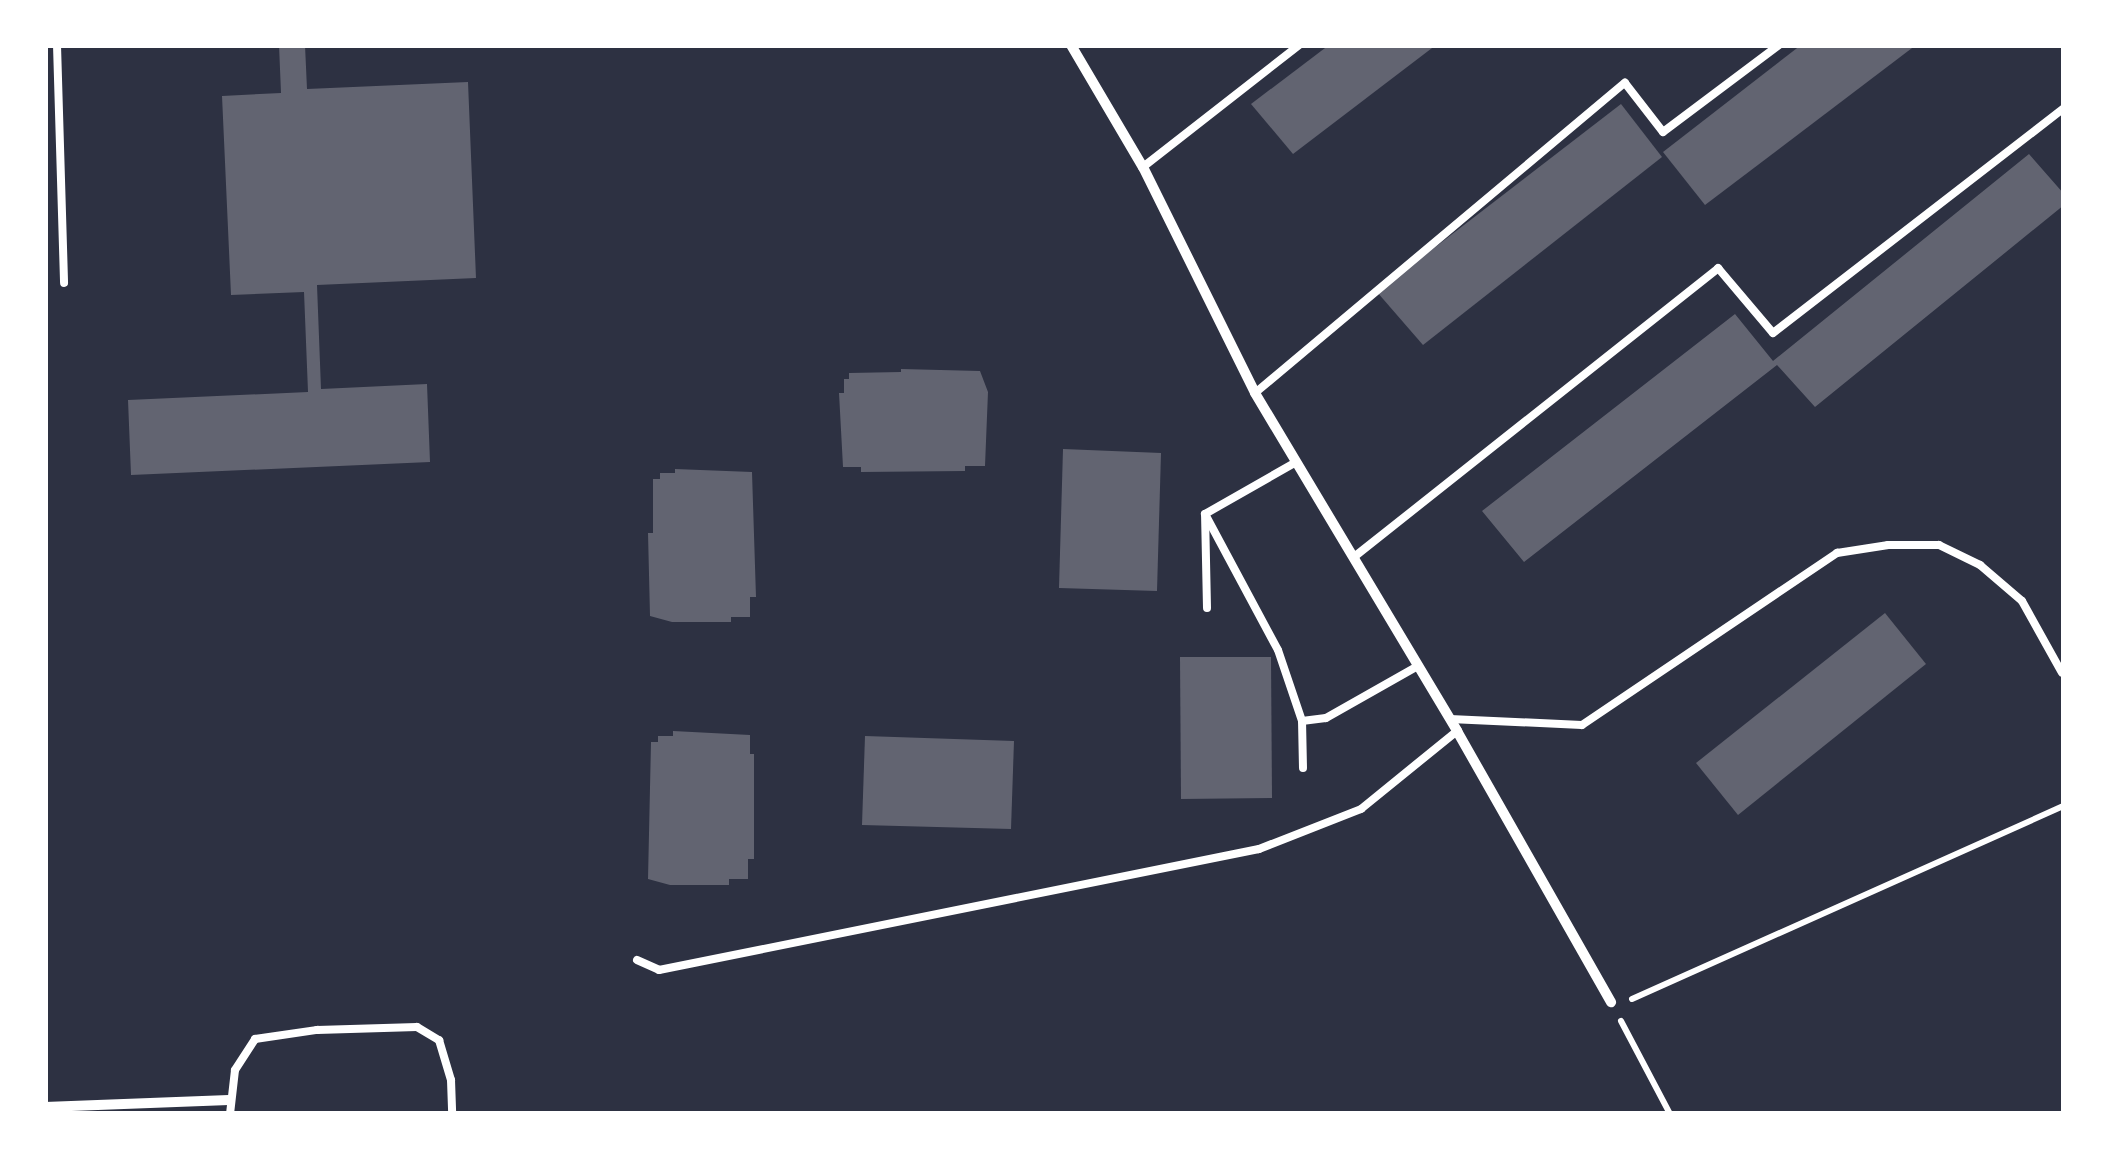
<!DOCTYPE html>
<html>
<head>
<meta charset="utf-8">
<style>
  body { margin:0 }
  #map { position:relative; width:2109px; height:1159px; overflow:hidden; background:#2d3142; font-family:"Alegreya Sans",sans-serif }
  div>[style] { position:absolute }
  [style*='--x'] { left:calc(var(--x)*1px); top:calc(var(--y)*1px); width:calc(var(--w)*1px); rotate:calc(var(--a)*1deg) }
  .building>* { inset:0; background:#626471 }
  .path>* { height:6px; margin:-3px; padding:0 3px; transform-origin:3px; border-radius:3px; background:#fff }
  .service>* { height:8px; margin:-4px; padding:0 4px; transform-origin:4px; border-radius:4px; background:#fff }
  .minor>* { height:10px; margin:-5px; padding:0 5px; transform-origin:5px; border-radius:5px; background:#fff }
  span { translate:-50% -50%; white-space:nowrap; text-align:center; line-height:1.15; -webkit-text-stroke:10px #fff; paint-order:stroke }
  .frame { position:absolute; inset:0; border:48px solid #fff; pointer-events:none }
</style>
</head>
<body>
<div id="map">
  <div class="building">
    <div style="clip-path:polygon(279px 45px,305px 45px,307px 89px,468px 82px,476px 278px,317px 285px,321px 389px,427px 384px,430px 462px,131px 475px,128px 400px,308px 392px,304px 292px,231px 295px,222px 96px,281px 93px)"></div>
    <div style="clip-path:polygon(1329px 45px,1436px 45px,1293px 154px,1251px 104px)"></div>
    <div style="clip-path:polygon(1801px 45px,1916px 45px,1705px 205px,1663px 152px)"></div>
    <div style="clip-path:polygon(1621px 104px,1662px 157px,1423px 345px,1377px 292px)"></div>
    <div style="clip-path:polygon(2029px 154px,2064px 194px,2064px 205px,1815px 407px,1777px 365px,1524px 562px,1482px 511px,1735px 314px,1773px 361px)"></div>
    <div style="clip-path:polygon(901px 369px,980px 371px,988px 392px,985px 466px,965px 466px,965px 471px,861px 472px,861px 467px,843px 467px,839px 393px,844px 393px,844px 379px,849px 379px,849px 373px,901px 372px)"></div>
    <div style="clip-path:polygon(1063px 449px,1161px 453px,1157px 591px,1059px 588px)"></div>
    <div style="clip-path:polygon(675px 469px,752px 472px,756px 597px,750px 597px,750px 617px,731px 617px,731px 622px,672px 622px,650px 616px,648px 533px,653px 533px,653px 479px,660px 479px,660px 473px,675px 473px)"></div>
    <div style="clip-path:polygon(1885px 613px,1926px 664px,1738px 815px,1696px 763px)"></div>
    <div style="clip-path:polygon(1180px 657px,1271px 657px,1272px 798px,1181px 799px)"></div>
    <div style="clip-path:polygon(673px 731px,750px 735px,750px 754px,754px 754px,754px 859px,748px 859px,748px 879px,729px 879px,729px 885px,670px 885px,648px 879px,651px 742px,658px 742px,658px 736px,673px 736px)"></div>
    <div style="clip-path:polygon(865px 736px,1014px 741px,1011px 829px,862px 825px)"></div>
  </div>
  <div class="path">
    <div style="--x:1632;--y:999;--w:473;--a:-24.1"></div>
    <div style="--x:1621;--y:1021;--w:105;--a:62.2"></div>
  </div>
  <div class="service">
    <div style="--x:57;--y:45;--w:238;--a:88.3"></div>
    <div style="--x:1143;--y:167;--w:198;--a:-38"></div>
    <div style="--x:1255;--y:393;--w:483;--a:-40"></div>
    <div style="--x:1625;--y:83;--w:62;--a:52.2"></div>
    <div style="--x:1663;--y:132;--w:145;--a:-36.9"></div>
    <div style="--x:1205;--y:514;--w:154;--a:61.8"></div>
    <div style="--x:1278;--y:650;--w:75;--a:71.3"></div>
    <div style="--x:1354;--y:557;--w:465;--a:-38.4"></div>
    <div style="--x:1718;--y:268;--w:85;--a:49.8"></div>
    <div style="--x:1773;--y:333;--w:368;--a:-37.7"></div>
    <div style="--x:1207;--y:608;--w:94;--a:-91.2"></div>
    <div style="--x:1205;--y:514;--w:105;--a:-29.7"></div>
    <div style="--x:1450;--y:719;--w:132;--a:2.6"></div>
    <div style="--x:1582;--y:725;--w:308;--a:-34"></div>
    <div style="--x:1837;--y:553;--w:52;--a:-8.9"></div>
    <div style="--x:1888;--y:545;--w:51;--a:0"></div>
    <div style="--x:1939;--y:545;--w:46;--a:26"></div>
    <div style="--x:1980;--y:565;--w:55;--a:40.6"></div>
    <div style="--x:2022;--y:601;--w:82;--a:60.9"></div>
    <div style="--x:1303;--y:768;--w:47;--a:-91.2"></div>
    <div style="--x:1302;--y:721;--w:24;--a:-7"></div>
    <div style="--x:1326;--y:718;--w:103;--a:-29.5"></div>
    <div style="--x:637;--y:960;--w:24;--a:24"></div>
    <div style="--x:659;--y:970;--w:612;--a:-11.4"></div>
    <div style="--x:1259;--y:849;--w:110;--a:-21.4"></div>
    <div style="--x:1361;--y:809;--w:124;--a:-39.1"></div>
    <div style="--x:230;--y:1114;--w:44;--a:-83.5"></div>
    <div style="--x:235;--y:1070;--w:37;--a:-57"></div>
    <div style="--x:255;--y:1039;--w:63;--a:-8.3"></div>
    <div style="--x:317;--y:1030;--w:100;--a:-1.7"></div>
    <div style="--x:417;--y:1027;--w:26;--a:31"></div>
    <div style="--x:439;--y:1040;--w:42;--a:73.3"></div>
    <div style="--x:451;--y:1080;--w:34;--a:88"></div>
  </div>
  <div class="minor">
    <div style="--x:1071;--y:45;--w:142;--a:59.5"></div>
    <div style="--x:1143;--y:167;--w:252;--a:63.6"></div>
    <div style="--x:1255;--y:393;--w:394;--a:59.1"></div>
    <div style="--x:1457;--y:731;--w:312;--a:60.4"></div>
    <div style="--x:45;--y:1107;--w:184;--a:-2.2"></div>
  </div>
  <div class="frame"></div>
</div>
</body>
</html>
